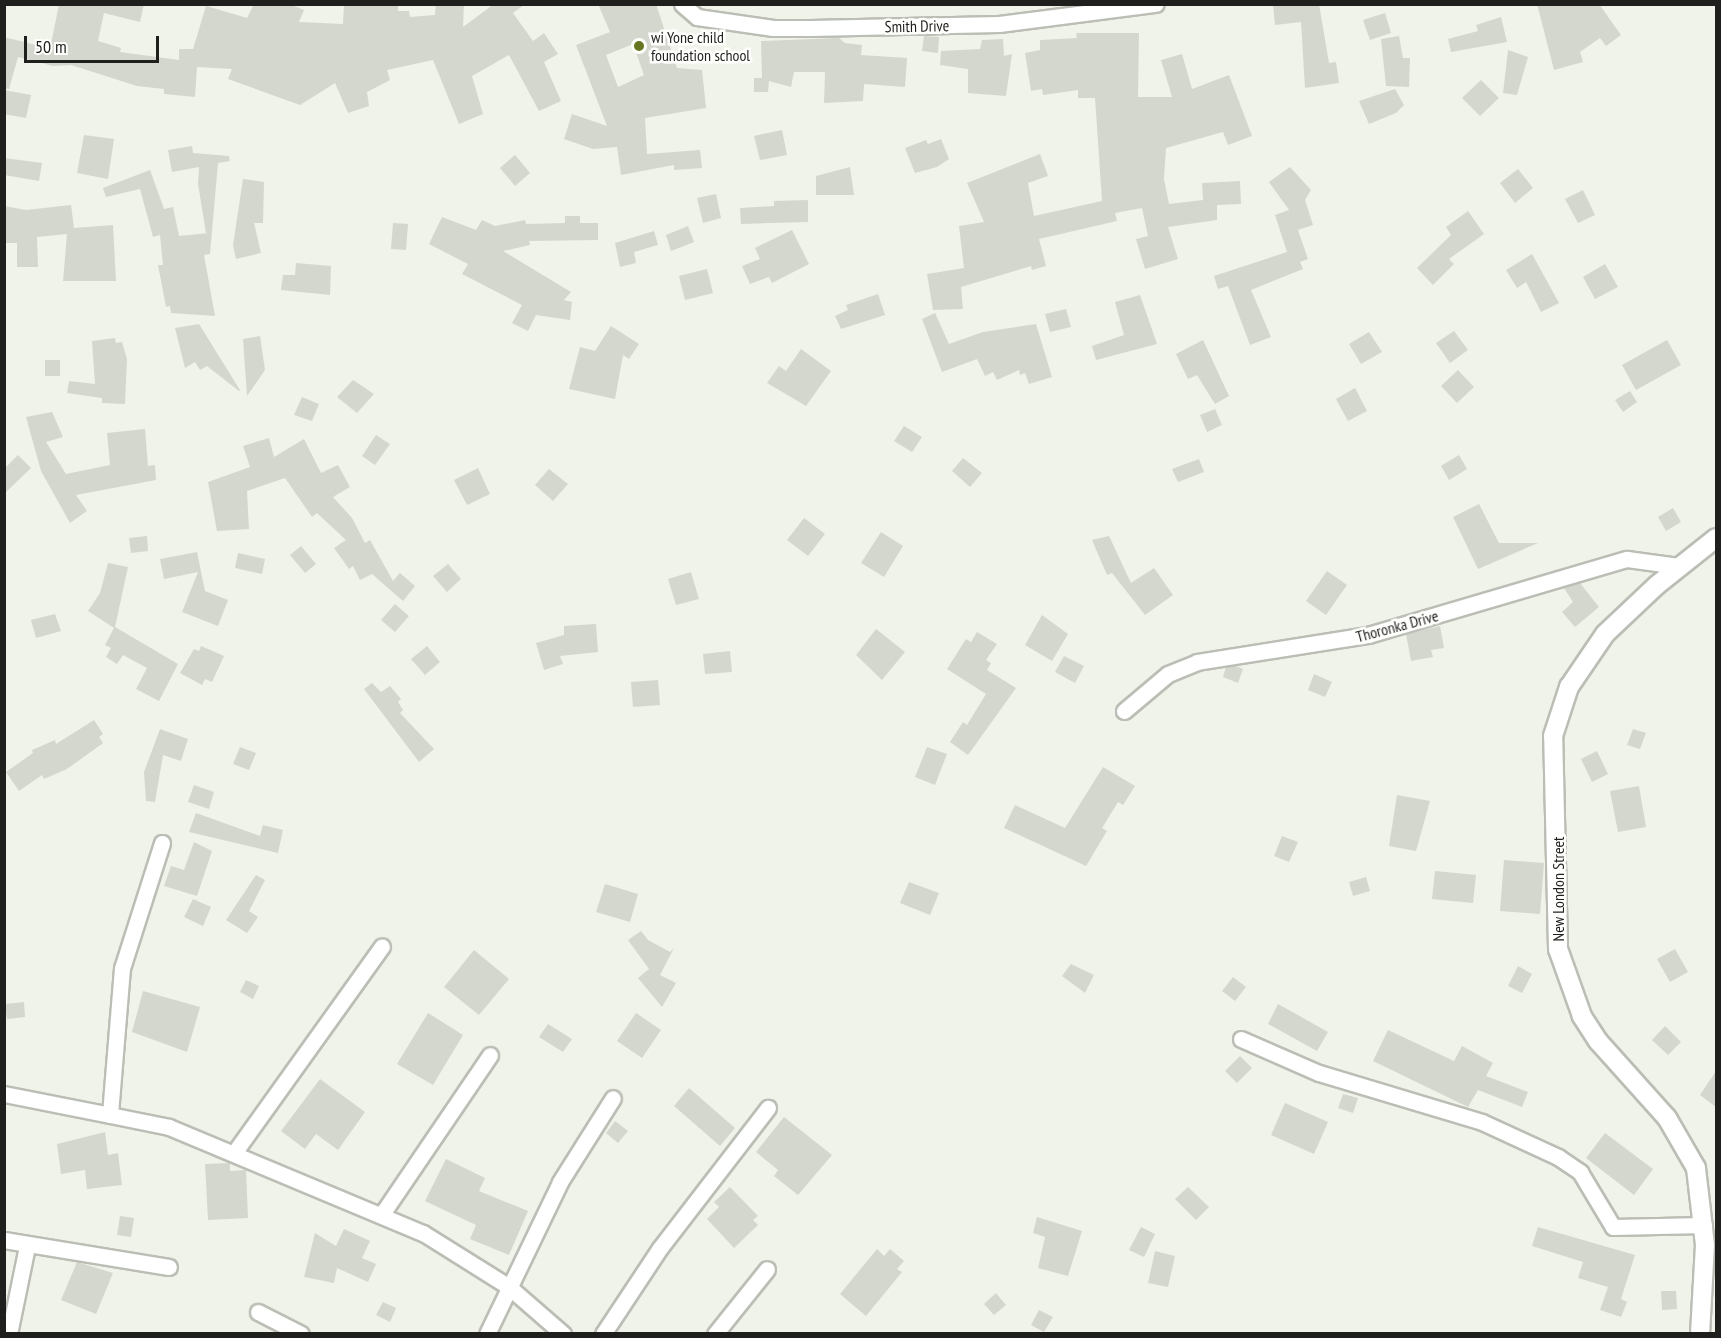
<!DOCTYPE html>
<html>
<head>
<meta charset="utf-8">
<style>
  body { margin:0 }
  #map { position:relative; width:1721px; height:1338px; overflow:hidden; background:#f0f3e9; font-family:"PT Sans Narrow",sans-serif }
  div>[style] { position:absolute }
  [style*='--x'] { left:calc(var(--x)*1px); top:calc(var(--y)*1px); width:calc(var(--w)*1px); rotate:calc(var(--a)*1deg) }
  .building>* { inset:0; background:#d4d7ce }
  .roads { filter:drop-shadow(2px 0 #bbbeb5) drop-shadow(-2px 0 #bbbeb5) drop-shadow(0 2px #bbbeb5) drop-shadow(0 -2px #bbbeb5) }
  .minor>* { height:15px; margin:-7.5px; padding:0 7.5px; transform-origin:7.5px; border-radius:7.5px; background:#fff }
  .tertiary>* { height:18px; margin:-9px; padding:0 9px; transform-origin:9px; border-radius:9px; background:#fff }
  .dots>* { width:16px; height:16px; translate:-50% -50%; box-sizing:border-box; border:3px solid #fffffd; border-radius:50% }
  span { translate:-50% -50%; white-space:nowrap; text-align:center; line-height:1.15; -webkit-text-stroke:5px #fffffd; paint-order:stroke }
  .street-label { font-size:16px; color:#1f201d }
  .poi-label { font-size:16px; color:#1f201d }
  .left { translate:0 -50%; text-align:left }
  .frame { position:absolute; inset:0; border:6px solid #1f201d; pointer-events:none }
  .scale { position:absolute; left:24px; top:36px; width:135px; height:27px; box-sizing:border-box; border:3px solid #1f201d; border-top:0; padding-left:8px; font-size:18px; line-height:21px; white-space:nowrap; color:#1f201d; -webkit-text-stroke:4px #fffffd; paint-order:stroke }
</style>
</head>
<body>
<div id="map">
  <div class="building">
    <div style="clip-path:polygon(59px 4px,144px 4px,140px 22px,104px 13px,98px 41px,121px 48px,120px 52px,179px 60px,179px 49px,193px 49px,206px 6px,247px 18px,254px 4px,289px 4px,304px 10px,299px 22px,343px 24px,344px 4px,398px 4px,398px 11px,409px 11px,410px 17px,435px 15px,436px 4px,464px 4px,463px 27px,494px 4px,525px 4px,513px 13px,533px 41px,544px 33px,558px 54px,544px 62px,561px 101px,539px 111px,509px 55px,472px 76px,483px 114px,459px 124px,433px 60px,387px 70px,390px 80px,367px 92px,369px 106px,348px 113px,335px 83px,300px 105px,228px 79px,232px 69px,197px 67px,195px 97px,164px 94px,164px 89px,137px 86px,71px 65px,53px 66px,18px 57px,9px 89px,4px 88px,4px 37px,40px 46px,41px 42px,51px 44px)"></div>
    <div style="clip-path:polygon(evenodd,598px 4px,656px 4px,677px 68px,702px 70px,706px 108px,645px 118px,647px 154px,700px 150px,702px 168px,674px 170px,674px 165px,621px 175px,617px 147px,593px 149px,564px 139px,572px 114px,607px 126px,576px 45px,610px 32px,598px 4px,633px 44px,644px 75px,618px 87px,606px 55px,633px 44px)"></div>
    <div style="clip-path:polygon(1273px 4px,1319px 4px,1329px 63px,1336px 62px,1339px 83px,1305px 88px,1301px 22px,1275px 25px)"></div>
    <div style="clip-path:polygon(1537px 4px,1599px 4px,1621px 35px,1606px 46px,1600px 38px,1580px 52px,1583px 62px,1554px 70px)"></div>
    <div style="clip-path:polygon(1385px 13px,1391px 33px,1370px 40px,1363px 20px)"></div>
    <div style="clip-path:polygon(1501px 17px,1507px 42px,1451px 52px,1448px 39px,1478px 31px,1476px 25px)"></div>
    <div style="clip-path:polygon(1076px 33px,1139px 33px,1138px 97px,1172px 97px,1161px 60px,1182px 54px,1192px 89px,1229px 75px,1252px 136px,1228px 145px,1223px 132px,1166px 148px,1164px 179px,1169px 204px,1203px 200px,1202px 183px,1240px 181px,1241px 204px,1217px 205px,1217px 220px,1168px 227px,1178px 259px,1145px 269px,1136px 239px,1148px 236px,1142px 208px,1115px 213px,1117px 221px,1039px 239px,1046px 266px,1032px 270px,1031px 266px,961px 287px,963px 309px,933px 310px,927px 274px,964px 268px,959px 226px,984px 222px,967px 183px,1040px 154px,1048px 176px,1028px 183px,1034px 216px,1102px 201px,1095px 98px,1078px 98px,1078px 90px,1043px 95px,1042px 89px,1031px 91px,1025px 53px,1040px 50px,1040px 40px,1077px 38px)"></div>
    <div style="clip-path:polygon(924px 36px,939px 37px,938px 53px,922px 51px)"></div>
    <div style="clip-path:polygon(1399px 36px,1403px 58px,1410px 58px,1409px 87px,1386px 86px,1381px 39px)"></div>
    <div style="clip-path:polygon(839px 38px,845px 43px,862px 45px,861px 55px,907px 58px,905px 87px,864px 84px,863px 101px,824px 103px,825px 72px,794px 72px,791px 87px,769px 81px,768px 92px,754px 92px,754px 78px,762px 78px,761px 41px)"></div>
    <div style="clip-path:polygon(1003px 39px,1004px 56px,1012px 54px,1006px 96px,968px 93px,968px 69px,940px 65px,941px 51px,980px 49px,982px 40px)"></div>
    <div style="clip-path:polygon(1508px 50px,1528px 57px,1517px 95px,1503px 93px)"></div>
    <div style="clip-path:polygon(1481px 80px,1499px 98px,1480px 116px,1462px 98px)"></div>
    <div style="clip-path:polygon(1395px 89px,1404px 105px,1396px 113px,1369px 124px,1359px 101px)"></div>
    <div style="clip-path:polygon(4px 90px,31px 95px,26px 118px,4px 114px)"></div>
    <div style="clip-path:polygon(782px 130px,787px 155px,760px 160px,754px 136px)"></div>
    <div style="clip-path:polygon(84px 135px,114px 139px,108px 179px,77px 173px)"></div>
    <div style="clip-path:polygon(941px 139px,949px 159px,937px 167px,915px 173px,905px 148px,926px 140px,928px 144px)"></div>
    <div style="clip-path:polygon(192px 146px,193px 153px,229px 156px,230px 161px,218px 163px,210px 254px,204px 255px,215px 316px,171px 313px,170px 306px,166px 307px,158px 265px,163px 265px,160px 235px,153px 237px,140px 189px,106px 197px,103px 188px,150px 170px,164px 209px,173px 207px,179px 236px,209px 233px,206px 233px,198px 184px,199px 167px,172px 172px,168px 150px)"></div>
    <div style="clip-path:polygon(515px 155px,530px 173px,515px 186px,500px 168px)"></div>
    <div style="clip-path:polygon(4px 158px,42px 163px,39px 181px,4px 175px)"></div>
    <div style="clip-path:polygon(850px 167px,854px 195px,816px 195px,816px 176px)"></div>
    <div style="clip-path:polygon(1290px 167px,1311px 190px,1305px 200px,1313px 225px,1298px 230px,1308px 259px,1300px 262px,1303px 269px,1251px 290px,1271px 337px,1250px 345px,1228px 286px,1218px 289px,1214px 276px,1287px 252px,1275px 215px,1289px 210px,1269px 182px)"></div>
    <div style="clip-path:polygon(1518px 169px,1533px 188px,1515px 203px,1500px 183px)"></div>
    <div style="clip-path:polygon(243px 179px,264px 182px,263px 223px,254px 223px,261px 253px,236px 259px,233px 245px)"></div>
    <div style="clip-path:polygon(1583px 190px,1595px 215px,1578px 223px,1565px 199px)"></div>
    <div style="clip-path:polygon(716px 194px,721px 218px,703px 223px,697px 198px)"></div>
    <div style="clip-path:polygon(808px 200px,808px 222px,741px 224px,740px 208px,774px 206px,774px 201px)"></div>
    <div style="clip-path:polygon(71px 205px,74px 228px,113px 225px,116px 281px,63px 281px,67px 234px,37px 237px,38px 267px,17px 267px,17px 243px,4px 243px,4px 206px,26px 210px)"></div>
    <div style="clip-path:polygon(1468px 211px,1484px 234px,1449px 259px,1454px 264px,1433px 285px,1417px 268px,1451px 235px,1446px 227px)"></div>
    <div style="clip-path:polygon(565px 216px,580px 216px,580px 223px,598px 223px,598px 240px,529px 241px,530px 245px,503px 251px,571px 292px,564px 300px,572px 302px,570px 320px,536px 315px,528px 331px,512px 323px,522px 305px,462px 274px,468px 264px,429px 244px,442px 217px,476px 230px,482px 220px,495px 226px,525px 220px,526px 224px,565px 223px)"></div>
    <div style="clip-path:polygon(393px 223px,408px 224px,406px 250px,391px 249px)"></div>
    <div style="clip-path:polygon(688px 226px,694px 242px,671px 251px,666px 235px)"></div>
    <div style="clip-path:polygon(792px 230px,809px 264px,772px 283px,769px 277px,750px 284px,742px 266px,760px 259px,755px 248px)"></div>
    <div style="clip-path:polygon(654px 231px,658px 245px,634px 252px,636px 263px,620px 267px,615px 243px)"></div>
    <div style="clip-path:polygon(1532px 254px,1559px 303px,1541px 312px,1526px 282px,1517px 288px,1506px 270px)"></div>
    <div style="clip-path:polygon(296px 263px,331px 266px,330px 295px,281px 290px,283px 275px,295px 275px)"></div>
    <div style="clip-path:polygon(1605px 264px,1618px 287px,1595px 299px,1583px 277px)"></div>
    <div style="clip-path:polygon(707px 269px,713px 293px,685px 300px,679px 276px)"></div>
    <div style="clip-path:polygon(878px 294px,885px 315px,841px 329px,835px 316px,848px 310px,846px 305px)"></div>
    <div style="clip-path:polygon(1140px 295px,1157px 344px,1096px 360px,1092px 346px,1124px 335px,1115px 302px)"></div>
    <div style="clip-path:polygon(1066px 309px,1071px 327px,1050px 332px,1045px 314px)"></div>
    <div style="clip-path:polygon(935px 313px,949px 344px,983px 332px,1036px 324px,1052px 377px,1029px 384px,1025px 373px,1020px 375px,1019px 370px,997px 380px,993px 372px,985px 376px,977px 359px,942px 372px,922px 319px)"></div>
    <div style="clip-path:polygon(199px 324px,240px 390px,239px 391px,207px 366px,200px 370px,195px 362px,185px 368px,175px 328px)"></div>
    <div style="clip-path:polygon(611px 326px,639px 344px,629px 359px,623px 355px,615px 399px,569px 389px,580px 347px,595px 351px)"></div>
    <div style="clip-path:polygon(1454px 331px,1468px 350px,1450px 363px,1436px 343px)"></div>
    <div style="clip-path:polygon(1369px 332px,1382px 352px,1361px 364px,1349px 344px)"></div>
    <div style="clip-path:polygon(260px 336px,265px 370px,247px 396px,243px 339px)"></div>
    <div style="clip-path:polygon(115px 338px,116px 343px,122px 342px,127px 359px,125px 404px,102px 403px,102px 398px,67px 393px,69px 381px,95px 384px,92px 341px)"></div>
    <div style="clip-path:polygon(1203px 340px,1229px 396px,1215px 404px,1197px 375px,1188px 379px,1176px 354px)"></div>
    <div style="clip-path:polygon(1667px 340px,1681px 365px,1636px 390px,1622px 365px)"></div>
    <div style="clip-path:polygon(801px 349px,831px 371px,806px 406px,767px 383px,779px 366px,786px 371px)"></div>
    <div style="clip-path:polygon(45px 360px,60px 360px,60px 376px,45px 376px)"></div>
    <div style="clip-path:polygon(1458px 370px,1474px 387px,1457px 403px,1441px 386px)"></div>
    <div style="clip-path:polygon(353px 380px,374px 394px,357px 413px,337px 397px)"></div>
    <div style="clip-path:polygon(1355px 388px,1367px 411px,1348px 421px,1336px 399px)"></div>
    <div style="clip-path:polygon(1630px 391px,1637px 402px,1623px 412px,1615px 400px)"></div>
    <div style="clip-path:polygon(302px 397px,319px 404px,312px 421px,294px 415px)"></div>
    <div style="clip-path:polygon(1215px 409px,1222px 425px,1207px 432px,1200px 415px)"></div>
    <div style="clip-path:polygon(52px 412px,63px 437px,46px 442px,66px 474px,110px 465px,107px 433px,145px 429px,148px 466px,155px 465px,156px 480px,76px 495px,87px 511px,70px 523px,41px 471px,26px 417px)"></div>
    <div style="clip-path:polygon(904px 426px,922px 437px,912px 452px,894px 441px)"></div>
    <div style="clip-path:polygon(376px 435px,390px 444px,375px 465px,362px 456px)"></div>
    <div style="clip-path:polygon(269px 438px,274px 457px,304px 439px,321px 473px,338px 465px,350px 487px,333px 497px,352px 518px,365px 543px,370px 540px,393px 581px,400px 573px,415px 586px,403px 601px,372px 574px,360px 580px,353px 566px,349px 569px,334px 548px,346px 540px,317px 513px,312px 517px,285px 478px,247px 491px,249px 529px,217px 531px,208px 482px,250px 467px,243px 446px)"></div>
    <div style="clip-path:polygon(18px 455px,31px 468px,4px 494px,4px 469px)"></div>
    <div style="clip-path:polygon(1459px 455px,1467px 469px,1449px 480px,1441px 466px)"></div>
    <div style="clip-path:polygon(963px 458px,982px 473px,970px 487px,952px 471px)"></div>
    <div style="clip-path:polygon(1199px 459px,1204px 472px,1178px 482px,1172px 469px)"></div>
    <div style="clip-path:polygon(478px 468px,490px 494px,467px 505px,454px 480px)"></div>
    <div style="clip-path:polygon(549px 469px,568px 484px,553px 501px,535px 485px)"></div>
    <div style="clip-path:polygon(1479px 504px,1499px 543px,1538px 543px,1478px 569px,1453px 517px)"></div>
    <div style="clip-path:polygon(1673px 508px,1681px 522px,1666px 531px,1658px 517px)"></div>
    <div style="clip-path:polygon(804px 518px,825px 534px,808px 556px,787px 540px)"></div>
    <div style="clip-path:polygon(881px 532px,903px 546px,884px 577px,861px 563px)"></div>
    <div style="clip-path:polygon(147px 536px,148px 551px,131px 553px,129px 538px)"></div>
    <div style="clip-path:polygon(1109px 536px,1131px 583px,1154px 568px,1173px 595px,1145px 615px,1112px 573px,1107px 575px,1092px 540px)"></div>
    <div style="clip-path:polygon(301px 546px,316px 564px,305px 573px,290px 555px)"></div>
    <div style="clip-path:polygon(197px 552px,205px 591px,228px 600px,218px 626px,182px 612px,198px 572px,164px 579px,160px 559px)"></div>
    <div style="clip-path:polygon(238px 553px,265px 559px,262px 574px,235px 568px)"></div>
    <div style="clip-path:polygon(108px 563px,128px 567px,115px 627px,178px 664px,159px 701px,136px 689px,147px 668px,123px 655px,117px 664px,106px 657px,111px 648px,105px 645px,114px 628px,88px 611px,100px 593px)"></div>
    <div style="clip-path:polygon(448px 564px,461px 579px,447px 592px,433px 576px)"></div>
    <div style="clip-path:polygon(1327px 571px,1347px 585px,1326px 615px,1306px 601px)"></div>
    <div style="clip-path:polygon(691px 572px,699px 599px,676px 605px,668px 579px)"></div>
    <div style="clip-path:polygon(1580px 583px,1599px 607px,1575px 627px,1562px 612px,1573px 602px,1564px 588px)"></div>
    <div style="clip-path:polygon(395px 604px,409px 616px,395px 632px,381px 620px)"></div>
    <div style="clip-path:polygon(55px 614px,61px 631px,36px 638px,31px 620px)"></div>
    <div style="clip-path:polygon(1042px 615px,1068px 634px,1052px 661px,1025px 645px)"></div>
    <div style="clip-path:polygon(596px 624px,598px 652px,560px 656px,563px 664px,544px 670px,536px 643px,564px 635px,564px 626px)"></div>
    <div style="clip-path:polygon(1440px 626px,1444px 648px,1431px 650px,1433px 657px,1411px 661px,1406px 634px)"></div>
    <div style="clip-path:polygon(876px 629px,905px 652px,882px 680px,856px 655px)"></div>
    <div style="clip-path:polygon(977px 632px,997px 644px,986px 660px,991px 663px,987px 670px,1016px 688px,968px 755px,950px 742px,963px 722px,967px 725px,986px 694px,947px 669px,966px 639px,971px 642px)"></div>
    <div style="clip-path:polygon(201px 646px,224px 656px,212px 682px,205px 679px,202px 685px,180px 673px,194px 649px,199px 651px)"></div>
    <div style="clip-path:polygon(427px 646px,440px 662px,425px 675px,411px 659px)"></div>
    <div style="clip-path:polygon(730px 651px,732px 672px,705px 674px,703px 654px)"></div>
    <div style="clip-path:polygon(1064px 656px,1084px 666px,1075px 683px,1055px 672px)"></div>
    <div style="clip-path:polygon(1236px 666px,1243px 669px,1238px 683px,1223px 677px,1226px 667px)"></div>
    <div style="clip-path:polygon(1314px 674px,1332px 682px,1325px 697px,1308px 690px)"></div>
    <div style="clip-path:polygon(658px 680px,660px 705px,633px 707px,631px 682px)"></div>
    <div style="clip-path:polygon(372px 683px,381px 692px,390px 686px,401px 699px,398px 702px,403px 710px,400px 713px,434px 749px,419px 762px,364px 689px)"></div>
    <div style="clip-path:polygon(94px 720px,103px 734px,99px 737px,103px 743px,67px 769px,44px 779px,42px 775px,19px 791px,6px 772px,33px 753px,32px 750px,55px 740px,56px 744px)"></div>
    <div style="clip-path:polygon(160px 729px,188px 739px,181px 761px,163px 755px,155px 802px,146px 801px,144px 772px)"></div>
    <div style="clip-path:polygon(1633px 729px,1646px 733px,1640px 749px,1627px 745px)"></div>
    <div style="clip-path:polygon(240px 747px,256px 753px,249px 770px,233px 764px)"></div>
    <div style="clip-path:polygon(927px 747px,947px 754px,935px 785px,915px 777px)"></div>
    <div style="clip-path:polygon(1597px 751px,1608px 774px,1592px 782px,1581px 759px)"></div>
    <div style="clip-path:polygon(1103px 767px,1135px 786px,1123px 805px,1118px 802px,1102px 828px,1107px 831px,1086px 866px,1004px 828px,1015px 805px,1065px 828px)"></div>
    <div style="clip-path:polygon(194px 785px,214px 792px,209px 809px,188px 802px)"></div>
    <div style="clip-path:polygon(1639px 786px,1646px 827px,1618px 832px,1610px 791px)"></div>
    <div style="clip-path:polygon(1397px 795px,1430px 801px,1416px 851px,1389px 846px)"></div>
    <div style="clip-path:polygon(196px 813px,260px 836px,263px 825px,283px 830px,278px 853px,189px 832px)"></div>
    <div style="clip-path:polygon(1282px 836px,1298px 842px,1289px 862px,1274px 856px)"></div>
    <div style="clip-path:polygon(194px 842px,212px 851px,197px 896px,164px 886px,171px 866px,184px 870px)"></div>
    <div style="clip-path:polygon(1504px 860px,1544px 863px,1540px 914px,1500px 911px)"></div>
    <div style="clip-path:polygon(1435px 871px,1476px 875px,1473px 903px,1432px 899px)"></div>
    <div style="clip-path:polygon(256px 875px,265px 880px,249px 911px,258px 917px,247px 933px,226px 920px)"></div>
    <div style="clip-path:polygon(1366px 877px,1370px 891px,1353px 896px,1349px 882px)"></div>
    <div style="clip-path:polygon(909px 882px,939px 893px,930px 915px,900px 903px)"></div>
    <div style="clip-path:polygon(605px 884px,638px 894px,630px 922px,596px 912px)"></div>
    <div style="clip-path:polygon(193px 899px,211px 907px,203px 926px,184px 917px)"></div>
    <div style="clip-path:polygon(641px 931px,648px 940px,670px 952px,674px 948px,660px 975px,676px 983px,662px 1007px,638px 978px,649px 969px,628px 940px)"></div>
    <div style="clip-path:polygon(1675px 949px,1688px 972px,1670px 982px,1657px 959px)"></div>
    <div style="clip-path:polygon(474px 950px,509px 979px,479px 1015px,444px 987px)"></div>
    <div style="clip-path:polygon(1071px 964px,1094px 975px,1085px 993px,1062px 976px)"></div>
    <div style="clip-path:polygon(1518px 966px,1532px 974px,1522px 993px,1508px 986px)"></div>
    <div style="clip-path:polygon(1233px 977px,1246px 987px,1235px 1001px,1222px 991px)"></div>
    <div style="clip-path:polygon(246px 980px,259px 986px,253px 999px,240px 992px)"></div>
    <div style="clip-path:polygon(143px 991px,200px 1007px,187px 1052px,132px 1032px)"></div>
    <div style="clip-path:polygon(24px 1002px,25px 1017px,7px 1019px,5px 1004px)"></div>
    <div style="clip-path:polygon(1278px 1004px,1328px 1032px,1317px 1051px,1268px 1024px)"></div>
    <div style="clip-path:polygon(428px 1013px,463px 1035px,433px 1085px,397px 1064px)"></div>
    <div style="clip-path:polygon(636px 1013px,661px 1030px,642px 1058px,617px 1041px)"></div>
    <div style="clip-path:polygon(548px 1024px,572px 1039px,563px 1052px,539px 1037px)"></div>
    <div style="clip-path:polygon(1665px 1026px,1681px 1042px,1668px 1055px,1652px 1040px)"></div>
    <div style="clip-path:polygon(1388px 1030px,1454px 1061px,1462px 1046px,1493px 1063px,1486px 1076px,1528px 1092px,1522px 1107px,1478px 1090px,1468px 1107px,1373px 1061px)"></div>
    <div style="clip-path:polygon(1240px 1056px,1252px 1068px,1237px 1083px,1225px 1071px)"></div>
    <div style="clip-path:polygon(1716px 1071px,1716px 1107px,1700px 1095px)"></div>
    <div style="clip-path:polygon(320px 1079px,365px 1112px,338px 1150px,316px 1134px,305px 1149px,281px 1131px)"></div>
    <div style="clip-path:polygon(689px 1088px,735px 1128px,720px 1146px,674px 1106px)"></div>
    <div style="clip-path:polygon(1343px 1094px,1358px 1098px,1353px 1113px,1338px 1108px)"></div>
    <div style="clip-path:polygon(1285px 1103px,1328px 1122px,1314px 1154px,1271px 1135px)"></div>
    <div style="clip-path:polygon(784px 1117px,832px 1155px,798px 1195px,774px 1176px,778px 1170px,756px 1152px)"></div>
    <div style="clip-path:polygon(615px 1121px,628px 1131px,618px 1143px,606px 1133px)"></div>
    <div style="clip-path:polygon(105px 1132px,108px 1155px,118px 1153px,122px 1185px,87px 1189px,85px 1170px,61px 1174px,57px 1144px)"></div>
    <div style="clip-path:polygon(1605px 1133px,1653px 1169px,1634px 1195px,1586px 1158px)"></div>
    <div style="clip-path:polygon(446px 1159px,485px 1178px,479px 1191px,528px 1211px,509px 1255px,470px 1239px,476px 1225px,425px 1201px)"></div>
    <div style="clip-path:polygon(230px 1163px,230px 1171px,246px 1170px,248px 1218px,208px 1220px,205px 1164px)"></div>
    <div style="clip-path:polygon(730px 1187px,758px 1216px,753px 1220px,758px 1225px,734px 1248px,707px 1219px,719px 1207px,714px 1202px)"></div>
    <div style="clip-path:polygon(1188px 1187px,1209px 1207px,1196px 1220px,1175px 1199px)"></div>
    <div style="clip-path:polygon(120px 1216px,134px 1218px,131px 1237px,117px 1235px)"></div>
    <div style="clip-path:polygon(1037px 1217px,1082px 1231px,1068px 1276px,1038px 1268px,1045px 1237px,1033px 1233px)"></div>
    <div style="clip-path:polygon(1141px 1227px,1155px 1234px,1144px 1257px,1129px 1250px)"></div>
    <div style="clip-path:polygon(1538px 1227px,1635px 1255px,1621px 1299px,1627px 1302px,1621px 1317px,1600px 1310px,1608px 1287px,1578px 1278px,1583px 1262px,1532px 1246px)"></div>
    <div style="clip-path:polygon(344px 1229px,370px 1241px,362px 1258px,376px 1264px,368px 1282px,337px 1268px,334px 1283px,304px 1277px,315px 1233px,336px 1246px)"></div>
    <div style="clip-path:polygon(877px 1249px,884px 1256px,890px 1249px,904px 1261px,897px 1269px,902px 1272px,866px 1316px,840px 1294px)"></div>
    <div style="clip-path:polygon(1155px 1251px,1175px 1256px,1168px 1287px,1148px 1283px)"></div>
    <div style="clip-path:polygon(77px 1262px,113px 1273px,96px 1314px,61px 1300px)"></div>
    <div style="clip-path:polygon(1661px 1291px,1676px 1291px,1677px 1309px,1662px 1310px)"></div>
    <div style="clip-path:polygon(996px 1293px,1006px 1305px,994px 1315px,984px 1304px)"></div>
    <div style="clip-path:polygon(383px 1302px,396px 1308px,390px 1322px,376px 1315px)"></div>
    <div style="clip-path:polygon(1039px 1310px,1053px 1317px,1044px 1332px,1031px 1325px)"></div>
  </div>
  <div class="roads">
    <div class="minor">
      <div style="--x:682;--y:4;--w:20;--a:41"></div>
      <div style="--x:697;--y:17;--w:77;--a:8.2"></div>
      <div style="--x:773;--y:28;--w:37;--a:0"></div>
      <div style="--x:810;--y:28;--w:189;--a:-1.2"></div>
      <div style="--x:999;--y:24;--w:158;--a:-7.3"></div>
      <div style="--x:1124;--y:711;--w:57;--a:-40.1"></div>
      <div style="--x:1168;--y:674;--w:31;--a:-22"></div>
      <div style="--x:1197;--y:662;--w:173;--a:-9"></div>
      <div style="--x:1368;--y:635;--w:270;--a:-16.4"></div>
      <div style="--x:1627;--y:559;--w:52;--a:7.7"></div>
      <div style="--x:162;--y:843;--w:131;--a:107.7"></div>
      <div style="--x:122;--y:968;--w:147;--a:94.7"></div>
      <div style="--x:110;--y:1115;--w:60;--a:11.5"></div>
      <div style="--x:169;--y:1127;--w:275;--a:22.7"></div>
      <div style="--x:423;--y:1233;--w:102;--a:32.1"></div>
      <div style="--x:509;--y:1287;--w:72;--a:41"></div>
      <div style="--x:1241;--y:1039;--w:85;--a:23.6"></div>
      <div style="--x:1319;--y:1073;--w:170;--a:16.7"></div>
      <div style="--x:1482;--y:1122;--w:84;--a:24.7"></div>
      <div style="--x:1558;--y:1157;--w:27;--a:34"></div>
      <div style="--x:1580;--y:1172;--w:64;--a:59"></div>
      <div style="--x:1613;--y:1227;--w:91;--a:-1.3"></div>
      <div style="--x:4;--y:1094;--w:108;--a:11.2"></div>
      <div style="--x:234;--y:1153;--w:254;--a:-54.4"></div>
      <div style="--x:382;--y:1214;--w:192;--a:-55.8"></div>
      <div style="--x:4;--y:1240;--w:167;--a:9.3"></div>
      <div style="--x:258;--y:1312;--w:48;--a:27.1"></div>
      <div style="--x:9;--y:1334;--w:90;--a:-78.4"></div>
      <div style="--x:487;--y:1334;--w:169;--a:-64.3"></div>
      <div style="--x:560;--y:1182;--w:99;--a:-57.8"></div>
      <div style="--x:603;--y:1334;--w:103;--a:-56.5"></div>
      <div style="--x:660;--y:1248;--w:177;--a:-52.4"></div>
      <div style="--x:715;--y:1334;--w:83;--a:-51.3"></div>
    </div>
    <div class="tertiary">
      <div style="--x:1700;--y:1334;--w:89;--a:-86.8"></div>
      <div style="--x:1705;--y:1245;--w:78;--a:-96.7"></div>
      <div style="--x:1696;--y:1168;--w:58;--a:-120.1"></div>
      <div style="--x:1667;--y:1118;--w:103;--a:-131.9"></div>
      <div style="--x:1598;--y:1041;--w:30;--a:-123"></div>
      <div style="--x:1582;--y:1016;--w:71;--a:-109.7"></div>
      <div style="--x:1558;--y:949;--w:213;--a:-91.3"></div>
      <div style="--x:1553;--y:736;--w:52;--a:-71.9"></div>
      <div style="--x:1569;--y:687;--w:64;--a:-55.8"></div>
      <div style="--x:1605;--y:634;--w:71;--a:-43.3"></div>
      <div style="--x:1657;--y:585;--w:75;--a:-38.5"></div>
    </div>
  </div>
  <div class="dots">
    <div style="left:639px;top:46px;background:#677521"></div>
  </div>
  <div class="street-label">
    <span style="left:917px;top:26px;rotate:-1deg">Smith Drive</span>
    <span style="left:1397px;top:626px;rotate:-15deg">Thoronka Drive</span>
    <span style="left:1558px;top:889px;rotate:-90deg">New London Street</span>
  </div>
  <div class="poi-label">
    <span class="left" style="left:651px;top:46px">wi Yone child<br>foundation school</span>
  </div>
  <div class="frame"></div>
  <div class="scale">50 m</div>
</div>
</body>
</html>
